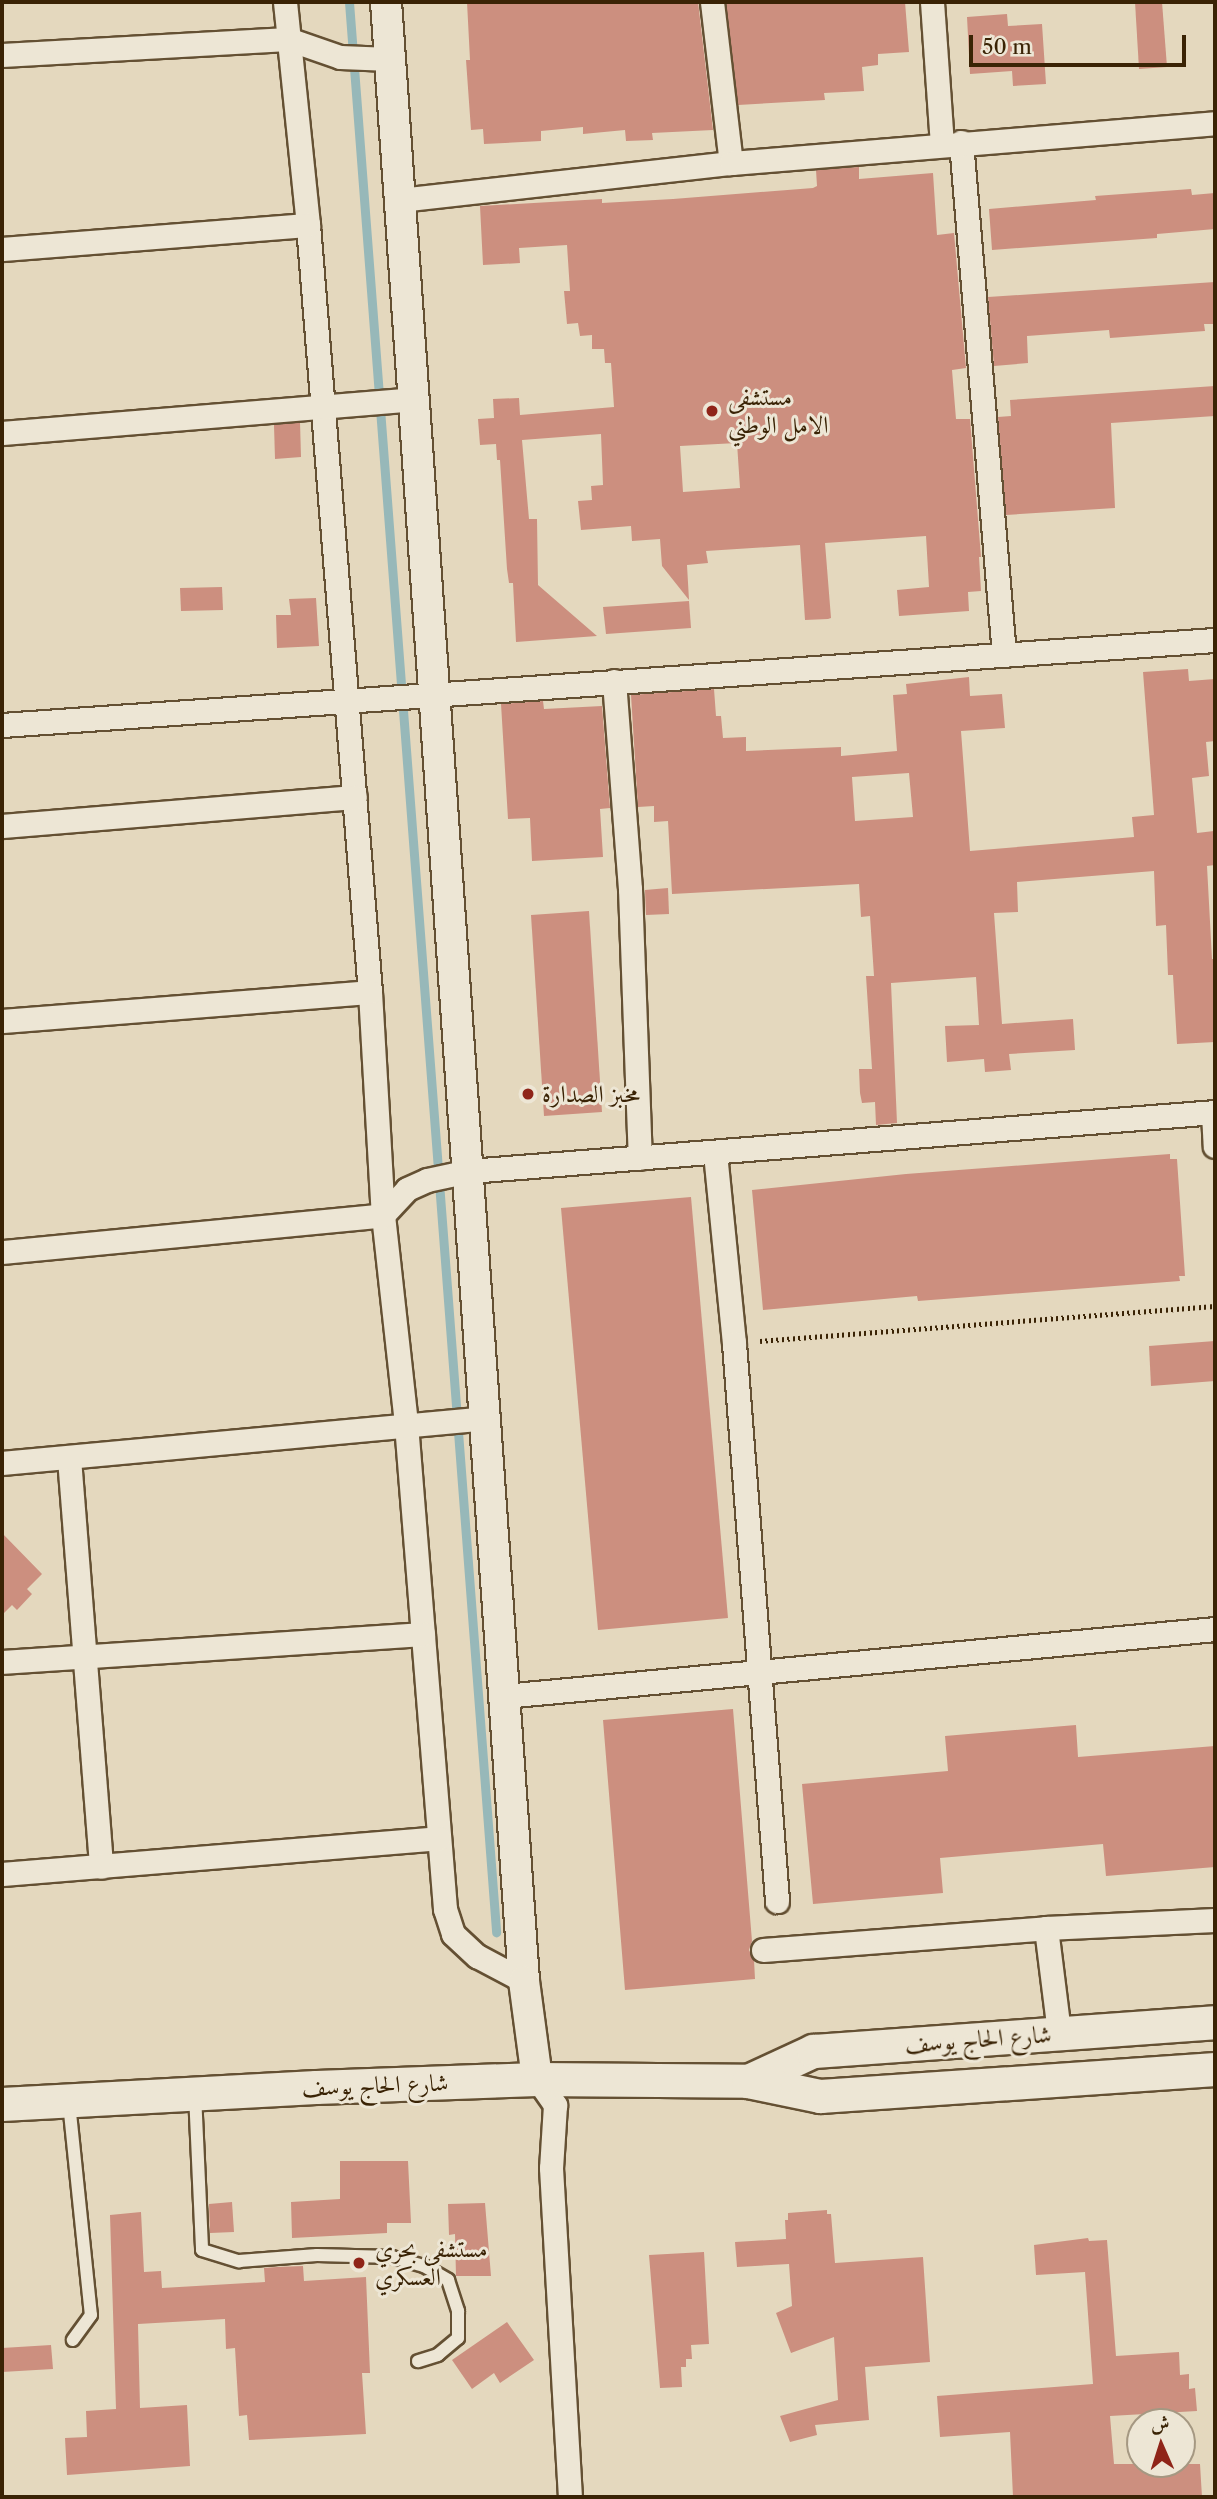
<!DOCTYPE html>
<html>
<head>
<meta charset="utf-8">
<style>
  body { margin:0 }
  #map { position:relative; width:1217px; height:2499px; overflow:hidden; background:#e4d8be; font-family:"Libre Caslon Text",Amiri,serif }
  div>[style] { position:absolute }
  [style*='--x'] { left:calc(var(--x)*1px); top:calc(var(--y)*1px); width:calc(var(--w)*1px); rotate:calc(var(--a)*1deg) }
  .stream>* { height:9px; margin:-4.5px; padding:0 4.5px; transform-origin:4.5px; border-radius:4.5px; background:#97b8b9 }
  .building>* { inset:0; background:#cc8f7f }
  .path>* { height:4.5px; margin-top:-2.25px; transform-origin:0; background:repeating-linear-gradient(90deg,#3a2305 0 2px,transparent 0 5.5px) }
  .roads { filter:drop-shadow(2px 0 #645033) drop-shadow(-2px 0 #645033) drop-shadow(0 2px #645033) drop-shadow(0 -2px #645033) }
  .service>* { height:12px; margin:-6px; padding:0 6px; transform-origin:6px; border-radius:6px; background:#ede6d5 }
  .minor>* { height:23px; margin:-11.5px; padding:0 11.5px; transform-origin:11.5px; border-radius:11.5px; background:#ede6d5 }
  .tertiary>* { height:30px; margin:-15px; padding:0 15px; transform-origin:15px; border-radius:15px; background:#ede6d5 }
  .secondary>* { height:33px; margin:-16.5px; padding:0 16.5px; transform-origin:16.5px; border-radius:16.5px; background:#ede6d5 }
  .dots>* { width:19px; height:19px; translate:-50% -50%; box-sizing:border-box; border:4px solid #ede6d5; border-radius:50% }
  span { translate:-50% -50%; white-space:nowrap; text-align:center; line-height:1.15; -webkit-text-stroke:6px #ede6d5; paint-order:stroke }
  .poi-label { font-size:24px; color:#3a2305 }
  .left { translate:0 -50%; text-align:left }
  .street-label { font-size:24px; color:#3a2305 }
  .frame { position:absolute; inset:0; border:4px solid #3a2305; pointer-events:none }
  .north { position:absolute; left:1126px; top:2408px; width:70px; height:70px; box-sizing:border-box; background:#ede6d5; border:2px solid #a59882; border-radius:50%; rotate:357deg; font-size:19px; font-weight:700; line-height:28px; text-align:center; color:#3a2305 }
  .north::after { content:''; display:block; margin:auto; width:24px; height:32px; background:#8f2418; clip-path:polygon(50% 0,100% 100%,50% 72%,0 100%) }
  .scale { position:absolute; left:969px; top:35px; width:217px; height:32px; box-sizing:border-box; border:4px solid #3a2305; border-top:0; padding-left:9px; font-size:21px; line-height:24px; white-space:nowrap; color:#3a2305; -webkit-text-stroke:5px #ede6d5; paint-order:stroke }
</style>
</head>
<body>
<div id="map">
  <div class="stream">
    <div style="--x:349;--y:2;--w:1936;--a:85.64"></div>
  </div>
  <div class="building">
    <div style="clip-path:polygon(467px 2px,698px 2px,713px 130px,652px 133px,653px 140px,626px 141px,625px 130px,583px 134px,583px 127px,541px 131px,541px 141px,484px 144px,483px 129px,471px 130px,466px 60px,470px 60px)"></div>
    <div style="clip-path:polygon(726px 2px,905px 2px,909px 52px,878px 54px,878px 65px,862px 67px,864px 91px,824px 93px,825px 100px,738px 105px)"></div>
    <div style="clip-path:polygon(1135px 2px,1162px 2px,1167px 67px,1139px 69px)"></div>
    <div style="clip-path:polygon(1007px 14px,1008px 26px,1042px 24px,1046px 84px,1013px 86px,1012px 71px,970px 74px,967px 17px)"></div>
    <div style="clip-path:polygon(evenodd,859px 167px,859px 179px,933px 173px,937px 235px,954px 233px,966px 368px,952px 370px,956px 419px,970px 419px,981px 557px,979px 557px,981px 591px,968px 592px,969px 611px,899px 616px,897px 590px,929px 587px,926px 536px,825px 543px,831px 618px,828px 619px,805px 620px,800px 545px,706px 551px,708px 563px,687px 565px,689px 600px,662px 566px,660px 539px,632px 541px,631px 526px,581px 530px,578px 501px,592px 500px,591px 486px,603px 485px,601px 434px,522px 440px,529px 519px,537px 519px,538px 585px,597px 636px,516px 642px,513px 583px,509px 583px,507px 569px,500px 460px,497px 460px,496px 444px,480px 445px,478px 419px,494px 418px,493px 399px,519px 398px,520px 415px,614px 407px,611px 363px,605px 363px,604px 349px,592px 349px,592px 335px,580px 336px,578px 323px,567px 324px,564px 291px,570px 291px,567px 245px,519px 248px,520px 263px,483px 265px,480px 206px,602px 199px,602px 203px,673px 199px,813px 188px,817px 186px,816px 170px,859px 167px,737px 443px,740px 488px,683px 492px,680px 446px,737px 443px)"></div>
    <div style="clip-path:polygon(1191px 189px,1192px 195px,1215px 193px,1215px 229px,1157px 234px,1157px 238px,992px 250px,989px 209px,1096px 200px,1095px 196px)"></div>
    <div style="clip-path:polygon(1215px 282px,1215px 324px,1204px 324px,1205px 331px,1110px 338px,1109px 330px,1027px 336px,1028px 363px,994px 366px,988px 297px)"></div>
    <div style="clip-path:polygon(1215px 386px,1215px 416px,1111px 423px,1115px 508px,1006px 515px,998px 417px,1011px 416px,1010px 400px)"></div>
    <div style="clip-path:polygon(300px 422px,301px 457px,275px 459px,274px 425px)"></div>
    <div style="clip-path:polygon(222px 587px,223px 610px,181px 611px,180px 588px)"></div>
    <div style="clip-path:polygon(316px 598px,319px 646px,277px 648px,276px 615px,291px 615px,289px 599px)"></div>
    <div style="clip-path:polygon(689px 601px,691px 628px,606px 634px,603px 607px)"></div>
    <div style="clip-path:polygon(evenodd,1188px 669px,1189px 681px,1215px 679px,1215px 741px,1206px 742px,1209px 776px,1192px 778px,1197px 833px,1214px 831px,1215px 865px,1207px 866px,1212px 959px,1215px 959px,1215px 1042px,1177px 1044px,1173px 975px,1168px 975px,1166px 925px,1156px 926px,1154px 871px,1017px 882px,1018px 912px,994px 913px,1002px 1024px,1073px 1019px,1075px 1050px,1009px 1054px,1011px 1070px,985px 1072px,984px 1059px,947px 1062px,945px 1026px,979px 1025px,976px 977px,891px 983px,897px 1123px,876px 1125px,875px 1102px,862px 1103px,860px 1093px,859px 1069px,872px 1069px,866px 976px,874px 976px,870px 916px,861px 917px,859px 884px,672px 894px,668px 821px,654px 822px,654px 806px,638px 807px,631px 695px,714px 689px,716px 716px,721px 716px,723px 738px,746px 737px,746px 751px,841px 747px,841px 756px,897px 751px,893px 695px,907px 694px,906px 684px,969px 677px,970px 696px,1002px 694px,1005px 728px,961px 731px,970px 851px,1134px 837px,1132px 817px,1154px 815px,1143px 672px,1188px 669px,909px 773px,913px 817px,855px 821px,852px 777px,909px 773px)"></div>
    <div style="clip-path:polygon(543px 701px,544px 709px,602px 706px,610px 808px,600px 809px,603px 857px,532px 861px,530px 818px,508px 819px,501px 704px)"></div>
    <div style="clip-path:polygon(668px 888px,669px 914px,646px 915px,645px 890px)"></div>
    <div style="clip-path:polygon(589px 911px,602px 1112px,544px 1116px,531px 915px)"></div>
    <div style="clip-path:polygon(1170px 1154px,1170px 1159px,1177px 1159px,1185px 1276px,1179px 1276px,1180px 1281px,918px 1301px,917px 1296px,763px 1310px,752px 1190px,906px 1174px)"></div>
    <div style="clip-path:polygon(691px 1197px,728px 1618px,598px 1630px,561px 1208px)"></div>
    <div style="clip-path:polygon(1215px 1341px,1215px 1381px,1151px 1386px,1149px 1346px)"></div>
    <div style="clip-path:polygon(2px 1533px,42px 1574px,27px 1589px,32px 1594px,17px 1610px,12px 1605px,2px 1615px)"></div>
    <div style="clip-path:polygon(733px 1709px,752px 1941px,749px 1950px,754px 1960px,755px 1979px,625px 1990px,603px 1720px)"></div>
    <div style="clip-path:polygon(1076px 1725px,1078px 1757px,1215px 1746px,1215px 1867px,1106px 1876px,1103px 1844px,940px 1858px,943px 1893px,813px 1904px,802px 1784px,948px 1771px,945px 1736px)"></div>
    <div style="clip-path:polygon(340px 2161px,408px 2161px,411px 2223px,387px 2223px,387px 2233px,292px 2238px,291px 2202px,340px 2199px)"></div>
    <div style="clip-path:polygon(232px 2202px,234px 2232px,210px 2233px,209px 2204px)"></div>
    <div style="clip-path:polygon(485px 2203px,491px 2276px,456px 2276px,455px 2234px,449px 2235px,448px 2204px)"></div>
    <div style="clip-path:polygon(827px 2210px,827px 2214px,831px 2214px,835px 2263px,923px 2257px,930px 2362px,865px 2367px,869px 2420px,815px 2425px,817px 2435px,790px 2442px,780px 2416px,838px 2400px,834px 2337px,791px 2353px,776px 2313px,792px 2306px,789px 2264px,737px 2267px,735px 2242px,786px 2239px,785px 2220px,788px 2220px,788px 2213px)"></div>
    <div style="clip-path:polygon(141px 2212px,144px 2272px,161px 2271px,162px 2288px,265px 2282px,264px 2268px,277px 2267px,303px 2266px,304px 2281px,366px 2277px,370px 2373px,362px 2373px,366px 2434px,249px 2440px,247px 2415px,239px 2416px,235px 2348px,226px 2349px,225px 2319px,138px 2324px,140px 2408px,187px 2405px,190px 2466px,67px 2475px,65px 2438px,87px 2437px,86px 2411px,116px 2409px,110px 2215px)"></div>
    <div style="clip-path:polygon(1088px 2238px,1089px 2241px,1107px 2240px,1116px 2356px,1179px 2352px,1180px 2375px,1189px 2374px,1189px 2389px,1195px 2388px,1197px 2411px,1110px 2416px,1114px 2464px,1200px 2464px,1202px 2497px,1013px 2497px,1010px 2432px,940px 2437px,937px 2396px,1093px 2384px,1085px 2272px,1036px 2275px,1034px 2245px)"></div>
    <div style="clip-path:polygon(704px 2252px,709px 2344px,691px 2345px,692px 2359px,686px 2359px,686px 2367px,681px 2367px,682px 2387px,660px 2388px,649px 2255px)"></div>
    <div style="clip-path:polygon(507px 2322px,534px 2360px,500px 2383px,494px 2373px,472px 2389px,452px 2360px)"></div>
    <div style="clip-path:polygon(51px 2345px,53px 2369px,2px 2372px,2px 2348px)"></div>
  </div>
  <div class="path">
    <div style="--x:760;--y:1341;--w:456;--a:-4.4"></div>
  </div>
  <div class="roads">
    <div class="service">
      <div style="--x:195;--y:2094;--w:156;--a:87.4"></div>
      <div style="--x:202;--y:2250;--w:39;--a:17"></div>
      <div style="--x:239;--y:2261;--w:78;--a:-4.4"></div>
      <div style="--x:317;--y:2255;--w:75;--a:1.5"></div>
      <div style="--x:392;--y:2257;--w:33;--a:16"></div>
      <div style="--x:424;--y:2266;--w:28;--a:30"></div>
      <div style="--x:448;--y:2280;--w:33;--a:72"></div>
      <div style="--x:458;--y:2311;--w:27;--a:90"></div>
      <div style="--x:458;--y:2338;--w:26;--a:140"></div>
      <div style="--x:438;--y:2355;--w:21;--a:163"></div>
      <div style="--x:69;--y:2103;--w:213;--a:84.1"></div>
      <div style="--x:91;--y:2315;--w:31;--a:126"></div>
    </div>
    <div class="minor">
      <div style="--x:285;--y:2;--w:224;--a:84.1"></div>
      <div style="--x:308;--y:225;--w:770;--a:85.38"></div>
      <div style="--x:370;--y:992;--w:223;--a:86.7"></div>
      <div style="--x:383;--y:1215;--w:210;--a:83.7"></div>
      <div style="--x:406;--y:1424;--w:487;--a:85.4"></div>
      <div style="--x:445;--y:1909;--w:26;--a:72"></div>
      <div style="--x:453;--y:1934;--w:33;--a:43"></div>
      <div style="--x:477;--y:1956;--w:53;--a:28"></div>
      <div style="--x:712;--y:2;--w:162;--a:83.3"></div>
      <div style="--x:932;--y:2;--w:142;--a:86"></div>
      <div style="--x:2;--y:55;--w:286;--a:-3.2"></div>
      <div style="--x:288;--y:39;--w:55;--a:19.1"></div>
      <div style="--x:340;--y:57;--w:50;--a:2.3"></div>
      <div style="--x:961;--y:142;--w:515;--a:85.21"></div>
      <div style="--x:400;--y:200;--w:333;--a:-6.4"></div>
      <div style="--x:731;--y:163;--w:486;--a:-4.7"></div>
      <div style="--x:2;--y:249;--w:307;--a:-4.5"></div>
      <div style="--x:2;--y:433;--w:413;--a:-4.7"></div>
      <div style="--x:614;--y:681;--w:209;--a:85.6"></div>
      <div style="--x:630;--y:889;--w:269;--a:87.9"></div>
      <div style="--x:2;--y:725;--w:1216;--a:-4.01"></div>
      <div style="--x:2;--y:826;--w:354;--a:-4.7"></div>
      <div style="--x:2;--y:1021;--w:369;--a:-4.5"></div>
      <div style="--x:1213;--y:1113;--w:33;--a:87"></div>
      <div style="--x:715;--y:1153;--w:191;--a:84.3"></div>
      <div style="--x:734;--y:1343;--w:560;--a:85.59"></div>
      <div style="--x:2;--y:1252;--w:383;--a:-5.5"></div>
      <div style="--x:383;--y:1215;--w:35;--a:-47"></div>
      <div style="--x:407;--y:1189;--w:22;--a:-24"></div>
      <div style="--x:427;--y:1180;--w:43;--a:-12.1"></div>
      <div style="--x:469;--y:1171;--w:748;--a:-4.52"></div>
      <div style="--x:69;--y:1458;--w:410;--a:85.5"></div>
      <div style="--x:2;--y:1463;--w:487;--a:-5.3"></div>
      <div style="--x:2;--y:1662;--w:422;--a:-3.8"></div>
      <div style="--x:504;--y:1696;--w:714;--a:-5.38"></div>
      <div style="--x:2;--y:1874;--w:438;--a:-4.7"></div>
      <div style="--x:1046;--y:1928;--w:106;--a:82.9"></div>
      <div style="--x:763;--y:1950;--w:284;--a:-4.4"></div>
      <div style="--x:1046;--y:1928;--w:169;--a:-2.7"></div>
      <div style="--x:537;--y:2079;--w:32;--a:55"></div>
      <div style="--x:555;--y:2105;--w:63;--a:93.6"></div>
      <div style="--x:551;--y:2168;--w:330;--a:86.7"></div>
    </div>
    <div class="tertiary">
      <div style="--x:386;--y:2;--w:1984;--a:86.01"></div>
      <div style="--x:524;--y:1981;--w:99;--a:82.4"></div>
    </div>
    <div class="secondary">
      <div style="--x:748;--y:2081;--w:72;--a:-24.8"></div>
      <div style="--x:813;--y:2051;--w:403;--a:-4.1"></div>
      <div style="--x:2;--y:2104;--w:314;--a:-3.1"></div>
      <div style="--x:316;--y:2087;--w:221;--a:-2.1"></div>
      <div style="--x:537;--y:2079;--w:211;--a:0.5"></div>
      <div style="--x:748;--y:2081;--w:74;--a:11.8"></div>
      <div style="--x:820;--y:2096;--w:396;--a:-3.9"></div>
    </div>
  </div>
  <div class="dots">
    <div style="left:712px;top:411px;background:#8f2418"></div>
    <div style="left:528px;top:1094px;background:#8f2418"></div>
    <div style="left:359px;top:2263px;background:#8f2418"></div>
  </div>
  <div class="poi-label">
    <span class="left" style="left:728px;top:411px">مستشفى<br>الامل الوطني</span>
    <span class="left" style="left:542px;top:1094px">مخبز الصدارة</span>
    <span class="left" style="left:375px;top:2263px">مستشفى بحري<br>العسكري</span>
  </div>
  <div class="street-label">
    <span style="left:978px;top:2039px;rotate:-4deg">شارع الحاج يوسف</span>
    <span style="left:375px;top:2085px;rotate:-2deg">شارع الحاج يوسف</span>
  </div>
  <div class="frame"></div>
  <div class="north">ش</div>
  <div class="scale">50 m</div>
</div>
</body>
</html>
